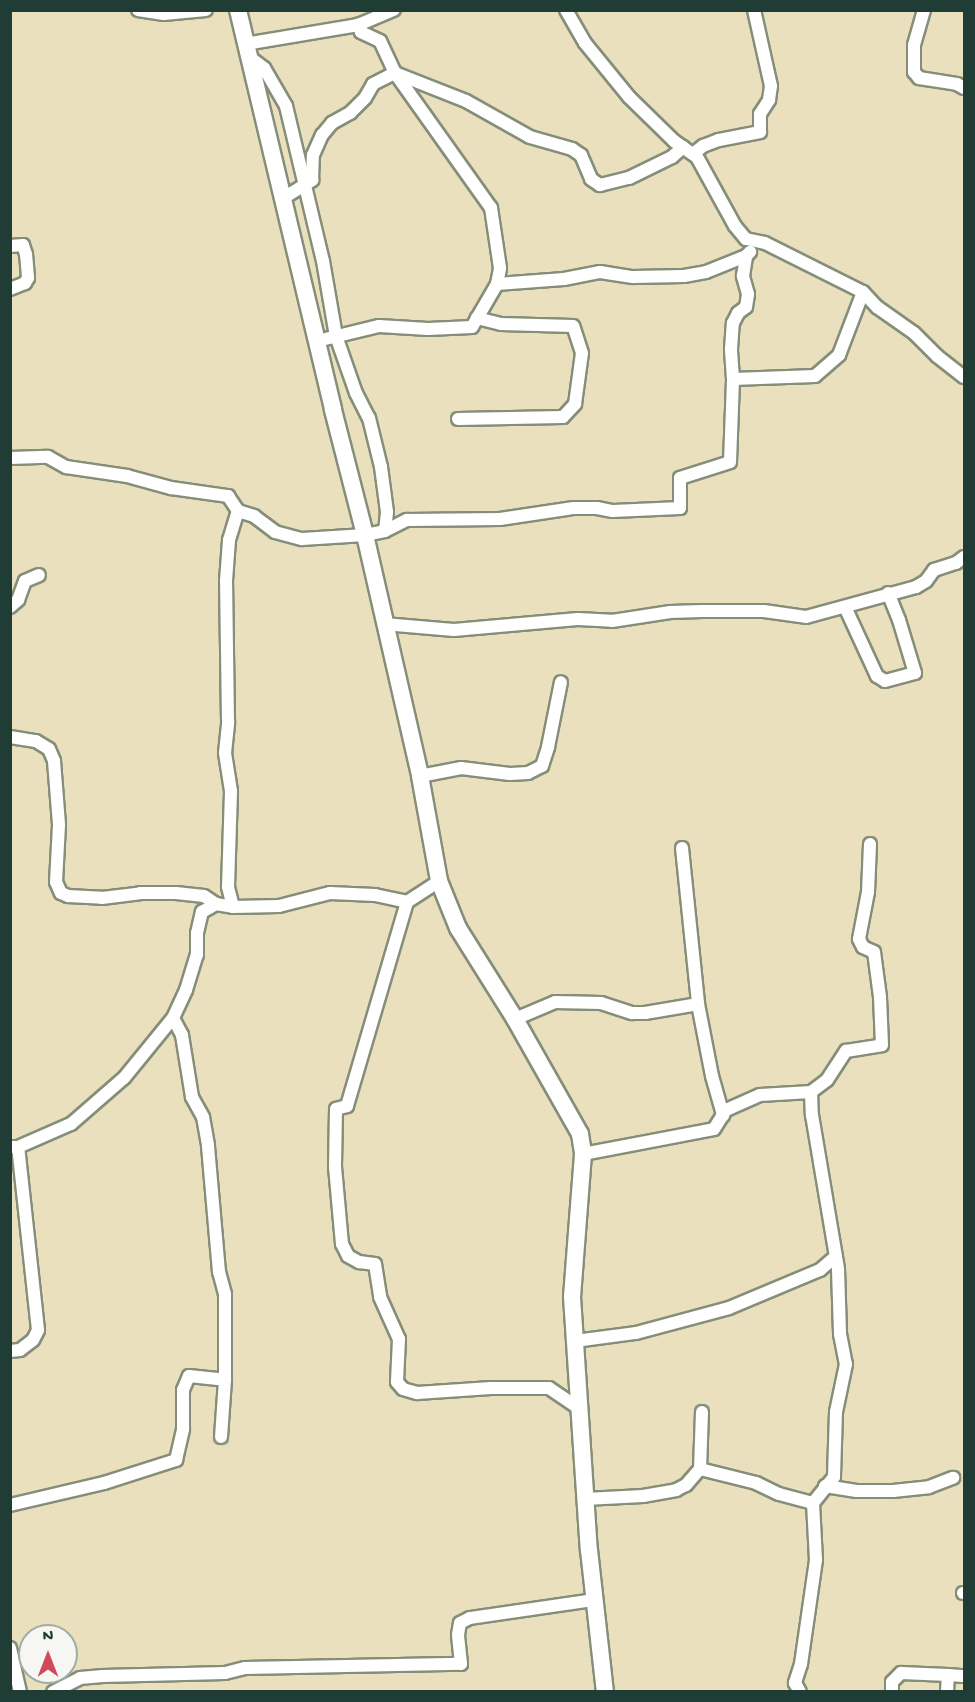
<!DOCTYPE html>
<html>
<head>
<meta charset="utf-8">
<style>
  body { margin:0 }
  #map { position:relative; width:975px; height:1702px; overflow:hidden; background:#ebe0be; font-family:"Gochi Hand",sans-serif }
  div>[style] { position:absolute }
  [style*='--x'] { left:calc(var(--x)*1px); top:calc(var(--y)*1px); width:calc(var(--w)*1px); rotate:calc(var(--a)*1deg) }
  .roads { filter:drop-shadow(2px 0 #858e79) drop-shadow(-2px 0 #858e79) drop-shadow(0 2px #858e79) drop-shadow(0 -2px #858e79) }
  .street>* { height:12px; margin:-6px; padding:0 6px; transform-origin:6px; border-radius:6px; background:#fff }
  .secondary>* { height:16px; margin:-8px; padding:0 8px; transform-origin:8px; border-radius:8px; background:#fff }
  span { translate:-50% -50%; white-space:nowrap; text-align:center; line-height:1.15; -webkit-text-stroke:4.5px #f6f6f2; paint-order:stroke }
  .frame { position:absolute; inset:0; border:12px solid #1f3d34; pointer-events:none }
  .north { position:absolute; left:18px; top:1624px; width:60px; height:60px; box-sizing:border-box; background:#f6f6f2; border:2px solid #a0aca6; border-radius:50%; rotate:0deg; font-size:16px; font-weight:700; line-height:24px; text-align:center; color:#1f3d34 }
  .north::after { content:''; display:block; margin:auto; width:21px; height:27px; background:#d1495b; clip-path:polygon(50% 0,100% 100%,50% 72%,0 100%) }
</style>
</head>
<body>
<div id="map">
  <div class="roads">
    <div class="street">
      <div style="--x:138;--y:10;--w:26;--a:9"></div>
      <div style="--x:164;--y:14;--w:42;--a:-5.4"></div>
      <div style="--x:566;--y:10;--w:38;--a:60"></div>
      <div style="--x:585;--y:43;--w:70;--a:50.8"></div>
      <div style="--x:629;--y:97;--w:63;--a:44.4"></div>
      <div style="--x:674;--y:141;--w:28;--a:35"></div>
      <div style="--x:697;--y:157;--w:79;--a:61.2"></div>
      <div style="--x:735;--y:226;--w:17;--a:50"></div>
      <div style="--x:746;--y:239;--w:19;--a:12"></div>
      <div style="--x:765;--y:243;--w:110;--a:26.6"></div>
      <div style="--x:863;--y:292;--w:21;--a:47"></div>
      <div style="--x:877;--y:307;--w:45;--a:35.1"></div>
      <div style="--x:914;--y:333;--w:33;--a:45"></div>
      <div style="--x:937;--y:356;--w:34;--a:38"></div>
      <div style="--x:924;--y:10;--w:36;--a:106"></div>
      <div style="--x:914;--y:45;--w:27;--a:90"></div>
      <div style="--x:914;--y:72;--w:8;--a:50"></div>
      <div style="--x:919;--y:78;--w:38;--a:9"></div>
      <div style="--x:957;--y:84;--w:8;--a:30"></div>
      <div style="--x:245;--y:44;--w:115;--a:-9.5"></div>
      <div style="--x:358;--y:25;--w:39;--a:-23"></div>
      <div style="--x:248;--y:56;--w:20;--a:37"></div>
      <div style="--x:264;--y:68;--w:44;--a:59.9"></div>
      <div style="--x:286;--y:106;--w:159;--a:76.6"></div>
      <div style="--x:323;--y:261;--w:76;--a:80.2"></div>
      <div style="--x:336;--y:336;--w:60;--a:70.7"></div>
      <div style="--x:356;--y:393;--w:28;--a:63"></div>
      <div style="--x:369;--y:418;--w:50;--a:76.2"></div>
      <div style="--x:381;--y:467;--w:45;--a:82.4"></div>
      <div style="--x:387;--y:512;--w:19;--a:96"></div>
      <div style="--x:693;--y:154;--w:13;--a:-39"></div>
      <div style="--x:703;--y:146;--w:17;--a:-21"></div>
      <div style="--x:719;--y:140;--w:42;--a:-11"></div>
      <div style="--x:760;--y:132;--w:18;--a:-90"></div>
      <div style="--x:760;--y:114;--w:17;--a:-57"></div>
      <div style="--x:769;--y:100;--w:14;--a:-82"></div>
      <div style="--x:771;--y:86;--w:78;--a:-102.6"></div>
      <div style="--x:282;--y:199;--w:36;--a:-32"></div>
      <div style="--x:312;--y:180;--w:25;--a:-88"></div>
      <div style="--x:313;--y:155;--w:22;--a:-66"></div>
      <div style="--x:322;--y:135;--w:16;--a:-50"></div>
      <div style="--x:332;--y:123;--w:21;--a:-29"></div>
      <div style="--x:350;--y:113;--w:21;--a:-45"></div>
      <div style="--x:365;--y:98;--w:16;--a:-60"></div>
      <div style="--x:373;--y:84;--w:25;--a:-27"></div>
      <div style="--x:395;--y:73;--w:76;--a:21.5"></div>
      <div style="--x:466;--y:101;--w:73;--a:29.4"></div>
      <div style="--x:530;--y:137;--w:44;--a:15.9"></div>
      <div style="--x:572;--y:149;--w:11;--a:34"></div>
      <div style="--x:581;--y:155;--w:26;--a:67"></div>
      <div style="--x:591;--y:179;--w:11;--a:34"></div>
      <div style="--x:600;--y:185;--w:30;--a:-14"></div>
      <div style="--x:629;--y:178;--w:48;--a:-26"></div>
      <div style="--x:672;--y:157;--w:15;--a:-42"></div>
      <div style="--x:10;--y:246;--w:13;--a:-4"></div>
      <div style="--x:23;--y:245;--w:9;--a:72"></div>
      <div style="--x:26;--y:254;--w:24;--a:85"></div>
      <div style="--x:28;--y:278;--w:6;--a:121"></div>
      <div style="--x:25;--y:283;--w:16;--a:158"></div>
      <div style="--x:497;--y:284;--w:67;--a:-4.3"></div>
      <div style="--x:564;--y:279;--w:37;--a:-11"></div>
      <div style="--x:600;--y:272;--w:33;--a:9"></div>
      <div style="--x:633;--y:277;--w:51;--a:-1.1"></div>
      <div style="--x:684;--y:276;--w:22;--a:-10"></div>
      <div style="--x:706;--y:272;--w:43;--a:-21.8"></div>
      <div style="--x:746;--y:256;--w:6;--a:-45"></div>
      <div style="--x:317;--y:341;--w:64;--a:-13.6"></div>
      <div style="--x:379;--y:326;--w:49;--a:3.5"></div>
      <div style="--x:428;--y:329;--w:44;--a:-2.6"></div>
      <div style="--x:472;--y:327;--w:50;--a:-59.8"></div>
      <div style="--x:497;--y:284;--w:16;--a:-79"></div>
      <div style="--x:500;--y:268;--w:61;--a:-98.5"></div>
      <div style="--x:491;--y:208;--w:166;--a:-125.4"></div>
      <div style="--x:395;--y:73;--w:35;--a:-115"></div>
      <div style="--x:380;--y:41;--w:21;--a:-155"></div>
      <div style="--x:361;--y:32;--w:8;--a:-113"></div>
      <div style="--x:733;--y:379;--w:82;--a:-2.1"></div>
      <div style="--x:815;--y:376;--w:32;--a:-41"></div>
      <div style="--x:839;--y:355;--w:67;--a:-69.1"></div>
      <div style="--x:458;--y:419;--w:105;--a:-1.1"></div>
      <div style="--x:563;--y:417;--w:18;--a:-47"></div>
      <div style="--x:575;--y:404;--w:51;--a:-82.2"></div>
      <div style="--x:582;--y:353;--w:28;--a:-108"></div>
      <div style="--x:573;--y:326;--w:72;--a:-178.4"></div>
      <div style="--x:501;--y:324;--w:25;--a:-166"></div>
      <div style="--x:10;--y:458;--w:38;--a:-2"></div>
      <div style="--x:48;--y:457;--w:21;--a:29"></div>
      <div style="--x:66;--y:467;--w:62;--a:8.4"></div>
      <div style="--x:127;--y:476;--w:46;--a:15.3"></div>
      <div style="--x:171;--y:488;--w:58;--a:8"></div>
      <div style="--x:228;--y:496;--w:18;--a:56"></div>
      <div style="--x:238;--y:511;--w:17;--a:17"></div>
      <div style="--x:254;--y:516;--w:26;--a:37"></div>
      <div style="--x:275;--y:532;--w:28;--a:15"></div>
      <div style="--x:302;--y:539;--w:63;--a:-3.6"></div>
      <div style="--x:365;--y:535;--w:20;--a:-11"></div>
      <div style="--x:385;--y:531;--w:25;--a:-27"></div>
      <div style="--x:407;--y:520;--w:93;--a:-0.6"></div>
      <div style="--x:500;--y:519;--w:75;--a:-8.5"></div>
      <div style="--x:574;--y:508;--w:23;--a:0"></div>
      <div style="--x:597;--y:508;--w:16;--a:11"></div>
      <div style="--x:613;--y:511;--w:67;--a:-2.6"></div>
      <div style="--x:680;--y:508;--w:30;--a:-90"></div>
      <div style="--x:680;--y:478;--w:52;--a:-17.7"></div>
      <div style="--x:730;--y:462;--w:83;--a:-87.9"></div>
      <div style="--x:733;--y:379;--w:30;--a:-94"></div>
      <div style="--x:731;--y:349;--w:26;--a:-86"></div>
      <div style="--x:733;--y:323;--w:11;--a:-63"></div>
      <div style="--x:738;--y:313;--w:10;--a:-37"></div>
      <div style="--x:746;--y:307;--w:13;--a:-81"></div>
      <div style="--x:748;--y:294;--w:19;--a:-106"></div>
      <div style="--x:743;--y:276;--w:20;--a:-81"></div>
      <div style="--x:10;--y:607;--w:11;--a:-41"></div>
      <div style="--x:18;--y:600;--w:20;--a:-70"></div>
      <div style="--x:25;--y:581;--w:15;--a:-23"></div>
      <div style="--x:846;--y:609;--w:74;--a:65.2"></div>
      <div style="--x:877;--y:676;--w:9;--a:32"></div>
      <div style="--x:885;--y:681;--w:31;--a:-15"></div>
      <div style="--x:915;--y:673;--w:55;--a:-106.8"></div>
      <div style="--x:899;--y:620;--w:29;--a:-112"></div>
      <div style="--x:384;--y:624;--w:70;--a:4.9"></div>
      <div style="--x:454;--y:630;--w:124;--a:-5.1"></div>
      <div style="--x:578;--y:619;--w:34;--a:3"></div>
      <div style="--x:612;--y:621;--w:59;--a:-8.8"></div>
      <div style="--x:670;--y:612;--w:32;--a:-2"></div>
      <div style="--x:702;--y:611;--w:62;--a:0"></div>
      <div style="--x:764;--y:611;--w:42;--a:8.1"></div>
      <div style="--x:806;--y:617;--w:114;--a:-15.3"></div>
      <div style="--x:916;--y:587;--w:12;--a:-31"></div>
      <div style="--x:926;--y:581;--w:14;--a:-54"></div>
      <div style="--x:934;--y:570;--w:23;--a:-18"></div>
      <div style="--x:956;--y:563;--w:10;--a:-37"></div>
      <div style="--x:10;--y:737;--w:26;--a:9"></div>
      <div style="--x:36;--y:741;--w:15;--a:32"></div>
      <div style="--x:49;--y:749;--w:13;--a:67"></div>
      <div style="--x:54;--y:761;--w:64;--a:85.5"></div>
      <div style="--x:59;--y:825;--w:57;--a:93"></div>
      <div style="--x:56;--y:882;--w:12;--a:66"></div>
      <div style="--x:61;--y:893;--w:8;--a:23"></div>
      <div style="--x:68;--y:896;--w:34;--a:3"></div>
      <div style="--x:102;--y:898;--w:38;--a:-7"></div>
      <div style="--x:140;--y:893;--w:36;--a:0"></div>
      <div style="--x:176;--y:893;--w:28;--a:6"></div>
      <div style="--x:204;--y:896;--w:14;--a:34"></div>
      <div style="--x:420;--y:776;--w:42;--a:-11"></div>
      <div style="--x:461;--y:768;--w:49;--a:7"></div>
      <div style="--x:510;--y:774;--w:18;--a:-3"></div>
      <div style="--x:528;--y:773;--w:16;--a:-27"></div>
      <div style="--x:542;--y:766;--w:20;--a:-72"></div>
      <div style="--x:548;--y:747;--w:66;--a:-78.7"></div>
      <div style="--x:682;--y:848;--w:157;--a:84.1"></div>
      <div style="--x:698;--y:1004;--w:73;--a:79"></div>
      <div style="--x:712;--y:1076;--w:41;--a:74.2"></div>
      <div style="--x:407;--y:902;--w:213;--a:106.4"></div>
      <div style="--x:347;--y:1106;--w:11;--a:165"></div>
      <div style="--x:336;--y:1109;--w:58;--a:91"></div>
      <div style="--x:335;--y:1167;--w:77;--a:84.8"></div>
      <div style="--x:342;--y:1244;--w:13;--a:63"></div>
      <div style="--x:348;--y:1256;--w:13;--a:29"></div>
      <div style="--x:359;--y:1262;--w:16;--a:7"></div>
      <div style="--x:375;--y:1264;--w:33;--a:81"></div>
      <div style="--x:380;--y:1297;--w:46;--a:65.7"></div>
      <div style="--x:399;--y:1339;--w:43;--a:92.7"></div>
      <div style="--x:397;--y:1382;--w:9;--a:49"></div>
      <div style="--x:403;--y:1389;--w:15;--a:16"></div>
      <div style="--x:417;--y:1393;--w:74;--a:-3.9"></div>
      <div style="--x:491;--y:1388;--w:58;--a:0"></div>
      <div style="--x:549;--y:1388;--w:37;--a:34"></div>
      <div style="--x:233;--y:907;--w:21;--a:-104"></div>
      <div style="--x:228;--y:887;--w:96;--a:-88.2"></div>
      <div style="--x:231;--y:791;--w:38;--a:-99"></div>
      <div style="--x:225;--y:753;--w:31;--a:-84"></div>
      <div style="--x:228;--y:722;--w:141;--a:-90.8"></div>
      <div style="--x:226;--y:581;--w:41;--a:-85.8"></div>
      <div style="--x:229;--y:540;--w:30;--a:-73"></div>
      <div style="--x:515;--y:1019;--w:43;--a:-23"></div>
      <div style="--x:555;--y:1002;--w:46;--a:1.2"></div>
      <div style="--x:601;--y:1003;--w:33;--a:18"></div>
      <div style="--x:632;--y:1013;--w:13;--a:0"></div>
      <div style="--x:645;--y:1013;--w:54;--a:-9.6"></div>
      <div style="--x:811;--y:1092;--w:23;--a:88"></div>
      <div style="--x:812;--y:1115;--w:156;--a:80.4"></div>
      <div style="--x:838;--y:1269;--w:65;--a:88.2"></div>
      <div style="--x:840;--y:1334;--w:31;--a:79"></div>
      <div style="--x:846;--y:1364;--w:49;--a:101.8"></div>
      <div style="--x:836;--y:1412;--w:65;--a:91.8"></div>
      <div style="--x:834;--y:1477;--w:33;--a:129"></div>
      <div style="--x:10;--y:1147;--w:8;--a:0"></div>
      <div style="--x:18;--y:1147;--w:58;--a:-23.5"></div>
      <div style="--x:71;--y:1124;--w:70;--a:-41"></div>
      <div style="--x:124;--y:1078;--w:77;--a:-50.8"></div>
      <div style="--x:173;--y:1018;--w:31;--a:-65"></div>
      <div style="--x:186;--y:990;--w:37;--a:-73"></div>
      <div style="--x:197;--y:955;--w:22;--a:-90"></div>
      <div style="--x:197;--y:933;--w:22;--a:-77"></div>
      <div style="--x:202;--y:912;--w:16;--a:-30"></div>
      <div style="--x:216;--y:904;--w:17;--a:10"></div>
      <div style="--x:233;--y:907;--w:46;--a:-1.2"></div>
      <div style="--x:279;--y:906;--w:53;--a:-14.3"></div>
      <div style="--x:330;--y:893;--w:45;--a:2.5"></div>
      <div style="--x:375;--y:895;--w:33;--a:12"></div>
      <div style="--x:407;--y:902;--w:38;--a:-33"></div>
      <div style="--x:583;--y:1154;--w:133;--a:-10.8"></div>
      <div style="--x:714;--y:1129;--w:22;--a:-58"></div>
      <div style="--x:726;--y:1110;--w:37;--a:-24"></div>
      <div style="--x:760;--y:1095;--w:51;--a:-3.4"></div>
      <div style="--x:811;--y:1092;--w:20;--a:-37"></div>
      <div style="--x:827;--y:1080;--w:35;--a:-57"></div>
      <div style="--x:846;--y:1051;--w:36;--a:-9"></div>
      <div style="--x:882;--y:1045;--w:48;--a:-92.4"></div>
      <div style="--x:880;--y:997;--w:45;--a:-97.6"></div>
      <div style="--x:874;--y:952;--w:12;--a:-156"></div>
      <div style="--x:863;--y:947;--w:9;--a:-117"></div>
      <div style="--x:859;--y:939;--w:48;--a:-79.2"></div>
      <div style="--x:868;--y:892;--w:48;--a:-87.6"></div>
      <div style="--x:575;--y:1341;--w:62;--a:-7.5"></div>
      <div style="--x:636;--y:1333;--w:96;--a:-15"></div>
      <div style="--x:729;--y:1308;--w:99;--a:-22.7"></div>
      <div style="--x:820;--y:1270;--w:21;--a:-41"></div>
      <div style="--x:10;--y:1351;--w:10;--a:-6"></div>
      <div style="--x:20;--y:1350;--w:16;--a:-38"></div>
      <div style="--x:33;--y:1340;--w:11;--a:-63"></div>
      <div style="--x:38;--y:1330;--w:184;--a:-96.2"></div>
      <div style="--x:221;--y:1437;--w:57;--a:-86"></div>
      <div style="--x:700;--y:1469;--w:57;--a:-88"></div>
      <div style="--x:825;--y:1486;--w:32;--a:9"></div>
      <div style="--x:857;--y:1491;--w:36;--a:0"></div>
      <div style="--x:893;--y:1491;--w:36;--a:-6"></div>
      <div style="--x:929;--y:1487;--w:26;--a:-21"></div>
      <div style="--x:585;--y:1499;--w:58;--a:-3"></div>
      <div style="--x:643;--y:1496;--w:34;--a:-10"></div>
      <div style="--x:676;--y:1490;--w:11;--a:-27"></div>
      <div style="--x:686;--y:1485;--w:21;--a:-49"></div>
      <div style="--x:700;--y:1469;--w:58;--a:14"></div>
      <div style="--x:756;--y:1483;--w:25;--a:26"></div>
      <div style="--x:779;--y:1494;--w:35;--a:15"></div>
      <div style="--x:813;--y:1503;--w:57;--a:87"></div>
      <div style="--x:816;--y:1560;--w:105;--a:98.2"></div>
      <div style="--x:801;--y:1664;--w:20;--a:108"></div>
      <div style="--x:795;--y:1683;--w:10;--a:61"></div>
      <div style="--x:10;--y:1505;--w:97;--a:-13.2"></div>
      <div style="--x:104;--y:1483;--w:76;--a:-17.7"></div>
      <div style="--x:176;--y:1460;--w:32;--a:-77"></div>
      <div style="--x:183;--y:1429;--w:39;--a:-90"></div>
      <div style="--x:183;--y:1390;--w:15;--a:-67"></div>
      <div style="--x:189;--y:1376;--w:36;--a:6"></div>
      <div style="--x:225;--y:1380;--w:86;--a:-90"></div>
      <div style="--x:225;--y:1294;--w:23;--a:-105"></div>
      <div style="--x:219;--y:1272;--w:127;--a:-95"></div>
      <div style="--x:208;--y:1145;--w:28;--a:-100"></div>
      <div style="--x:203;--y:1117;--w:23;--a:-119"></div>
      <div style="--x:192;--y:1097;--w:63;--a:-99.2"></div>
      <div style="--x:182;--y:1035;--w:19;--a:-118"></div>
      <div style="--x:963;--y:1593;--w:1;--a:0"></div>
      <div style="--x:10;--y:1648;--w:45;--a:77.2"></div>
      <div style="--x:53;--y:1692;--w:30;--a:-27"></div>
      <div style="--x:80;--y:1678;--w:23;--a:-5"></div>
      <div style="--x:103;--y:1676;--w:122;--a:-1.4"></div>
      <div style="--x:225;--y:1673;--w:21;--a:-14"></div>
      <div style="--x:245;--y:1668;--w:216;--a:-1.1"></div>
      <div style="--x:461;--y:1664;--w:29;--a:-96"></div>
      <div style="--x:458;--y:1635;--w:12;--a:-81"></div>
      <div style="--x:460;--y:1623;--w:11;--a:-27"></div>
      <div style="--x:470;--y:1618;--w:125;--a:-8.3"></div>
      <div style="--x:892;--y:1692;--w:10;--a:-90"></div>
      <div style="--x:892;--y:1682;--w:13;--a:-45"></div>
      <div style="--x:901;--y:1673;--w:47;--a:2.4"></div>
      <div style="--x:947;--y:1692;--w:17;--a:-87"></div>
      <div style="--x:948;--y:1675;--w:16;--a:4"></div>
    </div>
    <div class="secondary">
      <div style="--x:238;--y:10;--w:411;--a:76.6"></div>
      <div style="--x:333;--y:410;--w:129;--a:75.6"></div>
      <div style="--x:365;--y:535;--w:247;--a:77.1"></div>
      <div style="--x:420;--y:776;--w:107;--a:79.7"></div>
      <div style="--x:439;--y:881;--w:51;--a:68"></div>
      <div style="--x:458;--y:928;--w:107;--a:57.9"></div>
      <div style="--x:515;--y:1019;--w:132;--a:60.5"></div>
      <div style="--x:580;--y:1134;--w:20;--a:81"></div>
      <div style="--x:583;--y:1154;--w:143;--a:94.4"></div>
      <div style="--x:572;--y:1297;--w:254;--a:86.2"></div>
      <div style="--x:589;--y:1550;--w:143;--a:83.6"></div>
    </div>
  </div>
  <div class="frame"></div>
  <div class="north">N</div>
</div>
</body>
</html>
